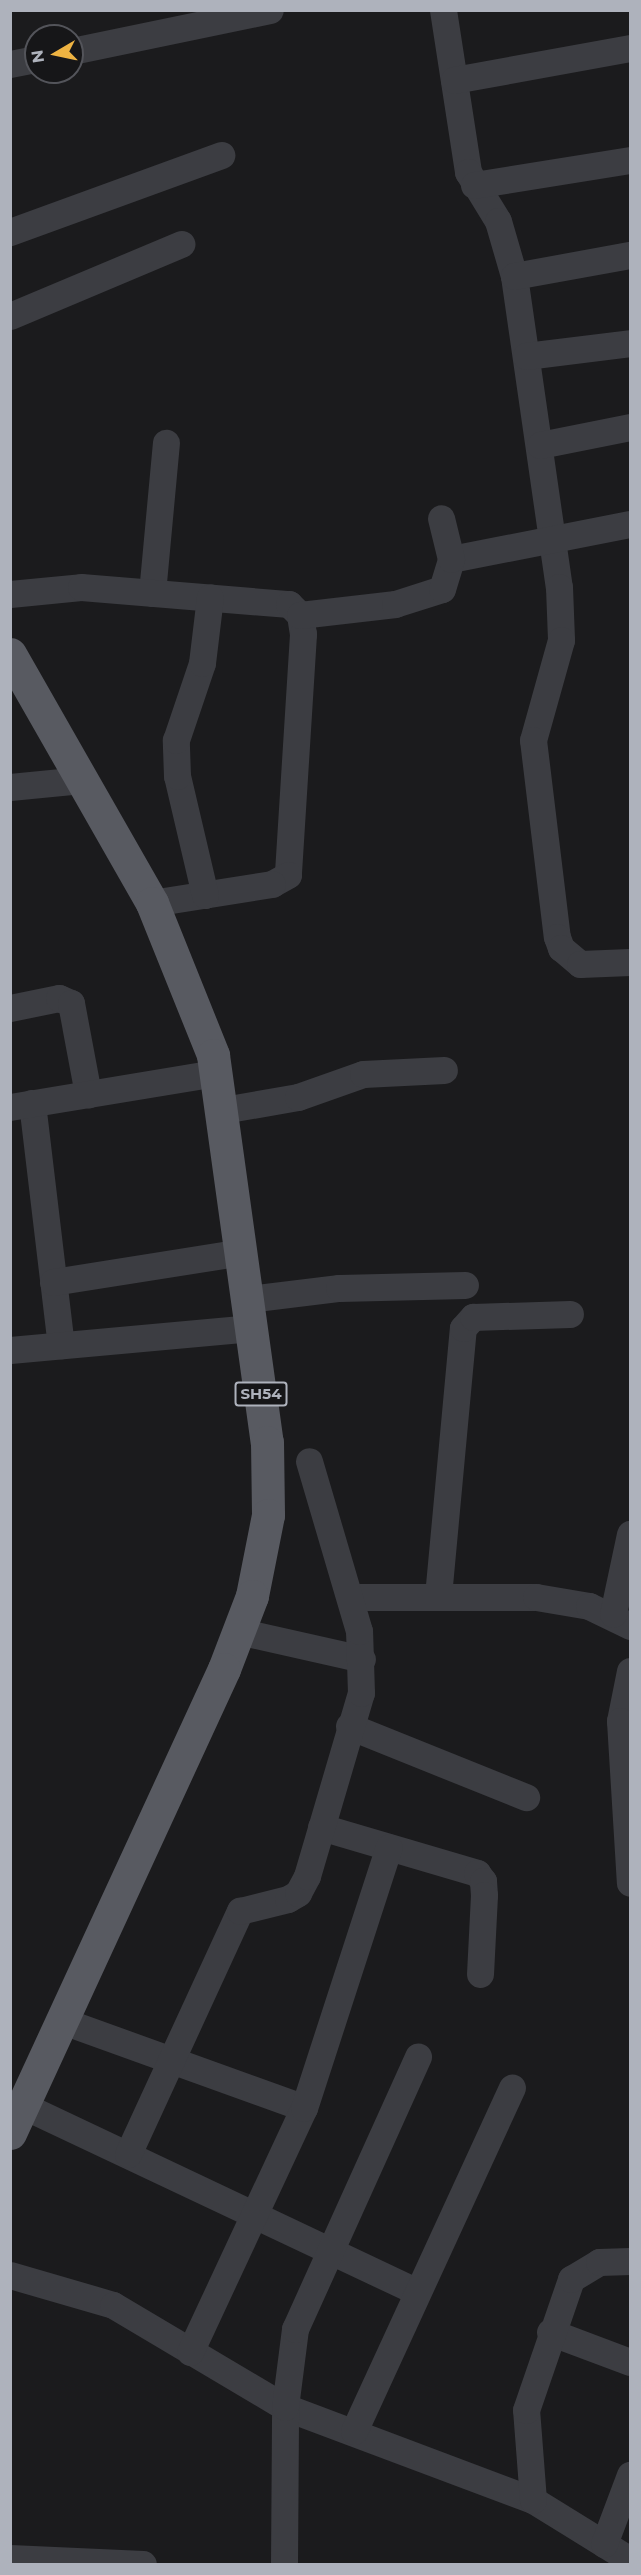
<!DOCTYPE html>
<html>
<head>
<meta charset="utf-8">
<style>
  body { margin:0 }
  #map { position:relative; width:641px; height:2575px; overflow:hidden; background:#1b1b1d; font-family:Montserrat,sans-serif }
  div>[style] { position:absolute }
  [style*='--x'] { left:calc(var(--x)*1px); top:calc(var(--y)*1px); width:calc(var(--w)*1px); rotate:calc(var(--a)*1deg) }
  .minor>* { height:27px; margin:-13.5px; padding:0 13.5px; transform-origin:13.5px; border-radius:13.5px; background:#3c3d42 }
  .major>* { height:33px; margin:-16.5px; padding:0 16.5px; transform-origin:16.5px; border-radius:16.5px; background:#585a61 }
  span { translate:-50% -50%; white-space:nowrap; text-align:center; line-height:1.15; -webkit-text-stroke:5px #161618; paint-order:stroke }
  .shield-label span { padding:2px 4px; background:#161618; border:2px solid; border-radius:4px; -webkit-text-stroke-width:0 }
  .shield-label { font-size:15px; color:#aeb2bc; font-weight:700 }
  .frame { position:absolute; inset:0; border:12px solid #aeb2bc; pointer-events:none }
  .north { position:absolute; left:24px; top:24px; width:60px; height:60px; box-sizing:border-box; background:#161618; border:2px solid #53545a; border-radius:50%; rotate:261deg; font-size:16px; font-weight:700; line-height:24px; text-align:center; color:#aeb2bc }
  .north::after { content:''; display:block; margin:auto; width:21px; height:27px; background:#eeb342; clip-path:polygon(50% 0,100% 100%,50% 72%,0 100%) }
</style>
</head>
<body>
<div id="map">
  <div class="minor">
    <div style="--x:443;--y:10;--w:164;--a:81.2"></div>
    <div style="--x:468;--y:172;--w:57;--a:58.5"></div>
    <div style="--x:498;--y:221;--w:57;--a:73.8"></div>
    <div style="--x:514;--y:276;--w:314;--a:81.8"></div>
    <div style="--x:559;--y:587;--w:53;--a:87.8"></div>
    <div style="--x:561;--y:640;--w:104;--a:105.6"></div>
    <div style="--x:533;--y:740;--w:198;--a:83.1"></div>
    <div style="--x:557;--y:937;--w:12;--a:70"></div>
    <div style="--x:561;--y:948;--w:25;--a:40"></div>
    <div style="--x:580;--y:964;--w:50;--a:-2.3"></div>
    <div style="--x:72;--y:51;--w:202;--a:-11.7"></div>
    <div style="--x:10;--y:64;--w:26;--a:-11"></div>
    <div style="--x:454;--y:80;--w:179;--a:-10.3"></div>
    <div style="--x:474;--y:185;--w:158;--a:-9.1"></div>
    <div style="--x:10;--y:232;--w:225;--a:-20"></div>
    <div style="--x:514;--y:276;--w:118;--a:-10.3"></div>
    <div style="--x:10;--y:316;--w:186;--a:-22.8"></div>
    <div style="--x:526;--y:356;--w:105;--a:-7.1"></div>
    <div style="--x:540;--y:445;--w:92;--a:-11.3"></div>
    <div style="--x:451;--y:559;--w:182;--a:-11.1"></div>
    <div style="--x:152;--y:593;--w:151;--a:-84.7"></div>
    <div style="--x:10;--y:594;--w:71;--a:-5.6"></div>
    <div style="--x:81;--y:587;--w:209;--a:4.7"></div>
    <div style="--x:289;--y:604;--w:16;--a:45"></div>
    <div style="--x:300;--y:615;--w:19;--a:81"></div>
    <div style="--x:303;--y:634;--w:241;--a:93.6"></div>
    <div style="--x:288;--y:875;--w:18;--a:151"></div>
    <div style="--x:272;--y:884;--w:121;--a:171"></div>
    <div style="--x:300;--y:615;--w:96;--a:-6.6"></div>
    <div style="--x:395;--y:604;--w:49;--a:-17.7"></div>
    <div style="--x:442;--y:589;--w:31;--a:-73"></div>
    <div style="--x:451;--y:559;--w:42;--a:-103.7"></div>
    <div style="--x:10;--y:787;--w:72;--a:-5.6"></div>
    <div style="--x:205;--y:895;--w:122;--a:-103.2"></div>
    <div style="--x:177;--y:776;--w:36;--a:-92"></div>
    <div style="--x:176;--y:740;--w:81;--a:-71.3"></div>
    <div style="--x:202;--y:663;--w:66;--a:-83.1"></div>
    <div style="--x:10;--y:1008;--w:50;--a:-11.5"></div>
    <div style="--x:59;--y:998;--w:13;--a:23"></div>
    <div style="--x:71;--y:1003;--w:93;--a:79.4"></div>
    <div style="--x:32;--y:1103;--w:244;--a:83.2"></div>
    <div style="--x:10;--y:1107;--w:209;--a:-9.4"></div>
    <div style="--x:223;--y:1110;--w:76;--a:-9.8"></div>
    <div style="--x:298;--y:1097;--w:69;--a:-19.5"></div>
    <div style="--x:363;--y:1074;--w:81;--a:-2.8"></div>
    <div style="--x:53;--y:1282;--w:191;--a:-9"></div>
    <div style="--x:249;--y:1299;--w:91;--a:-7"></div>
    <div style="--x:339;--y:1288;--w:126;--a:-1.4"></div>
    <div style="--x:10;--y:1350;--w:243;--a:-5.2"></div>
    <div style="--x:438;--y:1596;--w:269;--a:-84.7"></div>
    <div style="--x:463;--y:1328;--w:15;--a:-48"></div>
    <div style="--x:473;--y:1317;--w:97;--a:-1.8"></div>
    <div style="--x:350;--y:1597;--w:186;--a:0"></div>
    <div style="--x:536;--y:1597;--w:54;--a:9.6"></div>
    <div style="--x:589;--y:1606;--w:46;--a:26"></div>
    <div style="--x:613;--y:1614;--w:82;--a:-78"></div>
    <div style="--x:238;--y:1631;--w:127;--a:12.7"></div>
    <div style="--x:630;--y:1671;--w:51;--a:101.3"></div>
    <div style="--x:620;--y:1721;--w:162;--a:86.5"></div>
    <div style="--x:349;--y:1726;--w:191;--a:21.9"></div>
    <div style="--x:321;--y:1827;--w:163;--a:16.4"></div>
    <div style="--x:477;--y:1873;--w:10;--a:53"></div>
    <div style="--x:483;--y:1881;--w:14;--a:86"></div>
    <div style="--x:484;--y:1895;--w:79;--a:92.9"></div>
    <div style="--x:63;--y:2021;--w:256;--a:19.8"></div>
    <div style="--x:24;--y:2106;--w:435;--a:25.3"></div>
    <div style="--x:128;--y:2154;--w:268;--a:-65.3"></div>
    <div style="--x:240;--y:1911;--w:49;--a:-14"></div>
    <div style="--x:288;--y:1899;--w:12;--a:-31"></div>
    <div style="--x:298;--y:1893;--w:19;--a:-62"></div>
    <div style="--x:307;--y:1876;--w:191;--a:-73.6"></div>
    <div style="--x:361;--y:1693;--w:62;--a:-91.8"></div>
    <div style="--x:359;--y:1631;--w:177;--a:-106.4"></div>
    <div style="--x:10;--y:2275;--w:107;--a:16.2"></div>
    <div style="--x:113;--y:2305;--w:200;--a:30.7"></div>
    <div style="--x:285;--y:2407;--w:265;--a:20.6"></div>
    <div style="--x:533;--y:2500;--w:114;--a:31.7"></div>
    <div style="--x:550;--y:2332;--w:85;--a:20.6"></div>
    <div style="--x:190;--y:2352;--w:269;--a:-65"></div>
    <div style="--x:304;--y:2108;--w:274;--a:-72"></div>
    <div style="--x:354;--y:2431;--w:378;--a:-65.3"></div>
    <div style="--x:533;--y:2500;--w:90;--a:-94.4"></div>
    <div style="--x:526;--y:2410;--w:139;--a:-71"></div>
    <div style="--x:571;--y:2279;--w:33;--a:-31"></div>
    <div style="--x:599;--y:2262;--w:31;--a:-2"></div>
    <div style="--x:604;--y:2544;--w:74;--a:-69.4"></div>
    <div style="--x:10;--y:2558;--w:133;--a:2.6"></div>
    <div style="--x:284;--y:2564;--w:157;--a:-89.6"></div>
    <div style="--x:285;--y:2407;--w:79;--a:-82.7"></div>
    <div style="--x:295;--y:2329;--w:299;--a:-65.7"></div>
  </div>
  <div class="major">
    <div style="--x:10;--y:654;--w:287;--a:60.3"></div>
    <div style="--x:152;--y:903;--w:164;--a:68.1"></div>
    <div style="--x:213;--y:1055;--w:391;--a:82.1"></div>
    <div style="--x:267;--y:1442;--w:73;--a:89.2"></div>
    <div style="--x:268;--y:1515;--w:83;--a:101.2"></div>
    <div style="--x:252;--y:1596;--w:78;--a:111"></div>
    <div style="--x:224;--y:1669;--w:511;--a:114.76"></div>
  </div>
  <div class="shield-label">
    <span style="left:261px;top:1394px">SH54</span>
  </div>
  <div class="frame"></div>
  <div class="north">N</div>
</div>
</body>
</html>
